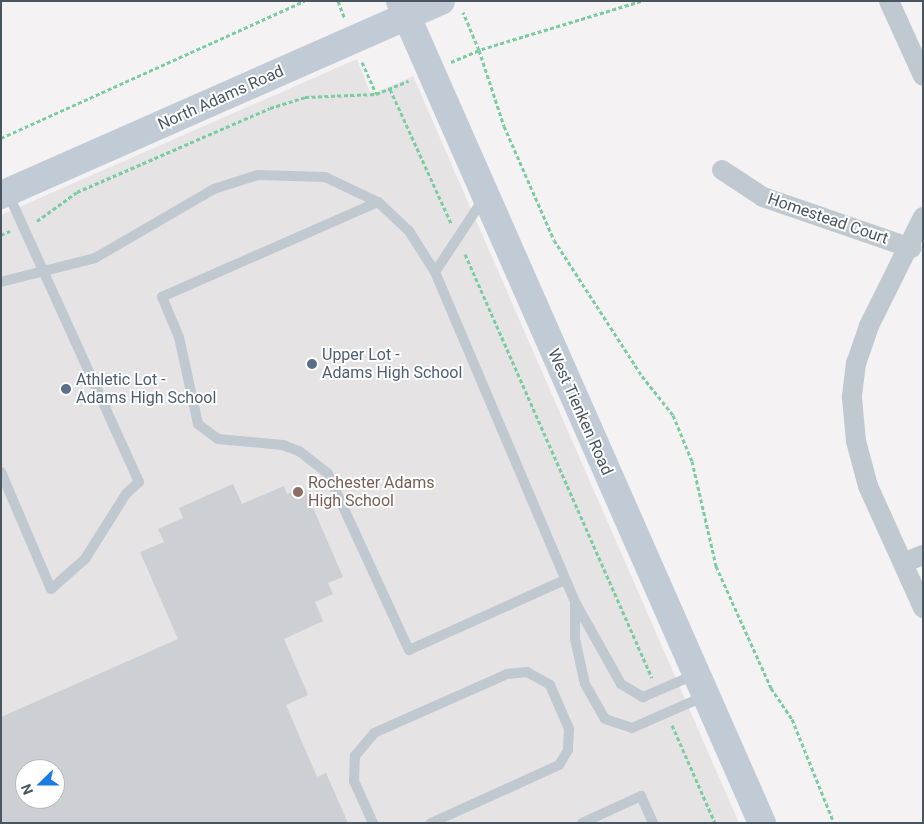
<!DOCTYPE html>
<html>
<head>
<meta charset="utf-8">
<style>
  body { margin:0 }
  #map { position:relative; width:924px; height:824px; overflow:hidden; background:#f4f2f2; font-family:Roboto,sans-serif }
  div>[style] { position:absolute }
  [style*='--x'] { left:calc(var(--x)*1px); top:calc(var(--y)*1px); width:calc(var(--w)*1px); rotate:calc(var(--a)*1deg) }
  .education>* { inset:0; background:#e5e3e4 }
  .building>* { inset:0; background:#cccfd4 }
  .path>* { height:3px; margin-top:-1.5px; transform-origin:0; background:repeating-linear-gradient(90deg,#7acda1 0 4px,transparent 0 6.5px) }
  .lane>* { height:10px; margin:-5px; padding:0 5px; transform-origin:5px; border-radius:5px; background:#c0c9d0 }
  .street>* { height:20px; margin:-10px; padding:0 10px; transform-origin:10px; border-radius:10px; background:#c0c9d0 }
  .secondary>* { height:28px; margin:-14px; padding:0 14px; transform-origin:14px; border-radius:14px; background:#c0cbd5 }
  .dots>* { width:14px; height:14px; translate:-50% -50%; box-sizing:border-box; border:2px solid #fff; border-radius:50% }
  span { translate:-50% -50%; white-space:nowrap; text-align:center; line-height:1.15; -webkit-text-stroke:4px #fff; paint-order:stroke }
  .street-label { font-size:16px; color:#49565f }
  .service-label { font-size:16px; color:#4e5e75 }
  .left { translate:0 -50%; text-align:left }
  .education-label { font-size:16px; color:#785e54 }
  .frame { position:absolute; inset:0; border:2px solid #49565f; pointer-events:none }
  .north { position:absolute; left:15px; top:759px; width:50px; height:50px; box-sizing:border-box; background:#fff; border:1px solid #b6bbbf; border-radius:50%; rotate:248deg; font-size:14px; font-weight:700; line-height:20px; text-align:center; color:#49565f }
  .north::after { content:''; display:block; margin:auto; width:18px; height:22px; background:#1c7be3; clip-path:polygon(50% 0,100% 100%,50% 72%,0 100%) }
</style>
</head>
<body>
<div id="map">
  <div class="education">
    <div style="clip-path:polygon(evenodd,357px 59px,371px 95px,413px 76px,739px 823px,1px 823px,1px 215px,357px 59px,25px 769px,55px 769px,55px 799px,25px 799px,25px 769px)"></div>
  </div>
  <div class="building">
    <div style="clip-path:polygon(evenodd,233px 484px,242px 504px,284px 486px,287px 494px,304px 487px,343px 577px,328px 583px,333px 594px,315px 602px,323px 621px,284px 639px,308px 695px,286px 705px,317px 777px,326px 773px,348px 823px,1px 823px,1px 717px,178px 639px,140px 552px,164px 542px,158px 529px,183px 518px,179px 508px,233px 484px,25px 769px,55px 769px,55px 799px,25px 799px,25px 769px)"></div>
  </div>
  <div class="path">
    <div style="--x:338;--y:1;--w:19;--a:69"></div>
    <div style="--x:641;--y:1;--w:169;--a:163.2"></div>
    <div style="--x:479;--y:50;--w:80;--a:71.8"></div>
    <div style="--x:504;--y:126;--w:124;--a:66.3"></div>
    <div style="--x:554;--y:240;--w:162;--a:57.1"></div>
    <div style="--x:642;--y:376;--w:50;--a:51.5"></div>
    <div style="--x:673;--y:415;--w:50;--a:67.6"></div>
    <div style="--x:692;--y:461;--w:108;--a:77.1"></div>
    <div style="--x:716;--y:566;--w:134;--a:65.7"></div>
    <div style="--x:771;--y:688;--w:37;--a:56"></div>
    <div style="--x:792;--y:719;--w:112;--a:68"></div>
    <div style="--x:362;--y:62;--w:35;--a:66"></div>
    <div style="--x:451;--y:62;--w:30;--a:-23"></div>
    <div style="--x:479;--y:50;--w:41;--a:-112.8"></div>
    <div style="--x:390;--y:89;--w:147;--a:65.5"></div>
    <div style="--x:1;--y:138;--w:333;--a:-24.3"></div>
    <div style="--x:37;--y:221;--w:49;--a:-35.9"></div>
    <div style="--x:77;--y:192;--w:210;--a:-23.5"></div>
    <div style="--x:270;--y:108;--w:37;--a:-17"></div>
    <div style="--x:305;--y:97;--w:71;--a:-2.4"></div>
    <div style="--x:376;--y:94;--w:35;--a:-22"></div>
    <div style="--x:1;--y:235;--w:10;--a:-24"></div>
    <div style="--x:465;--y:254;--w:463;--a:66.2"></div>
    <div style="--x:672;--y:725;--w:107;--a:66.3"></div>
  </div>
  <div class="lane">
    <div style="--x:378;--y:202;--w:236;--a:156.3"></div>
    <div style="--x:162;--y:297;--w:43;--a:67"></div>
    <div style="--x:179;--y:337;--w:89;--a:77.7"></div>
    <div style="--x:198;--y:424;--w:25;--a:37"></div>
    <div style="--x:218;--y:439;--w:65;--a:5.3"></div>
    <div style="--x:283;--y:445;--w:17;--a:21"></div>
    <div style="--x:299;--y:451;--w:37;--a:38"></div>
    <div style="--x:328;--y:474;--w:194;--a:65.3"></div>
    <div style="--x:409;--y:650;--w:171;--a:-24.2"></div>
    <div style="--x:435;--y:272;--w:89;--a:-56.5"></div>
    <div style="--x:1;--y:282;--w:97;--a:-14.3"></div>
    <div style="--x:95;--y:258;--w:138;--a:-30.1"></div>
    <div style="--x:214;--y:189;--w:46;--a:-17.7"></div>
    <div style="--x:258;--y:175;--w:67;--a:1.7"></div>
    <div style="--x:325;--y:177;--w:59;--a:25.3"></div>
    <div style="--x:378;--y:202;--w:42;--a:43.1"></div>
    <div style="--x:409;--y:231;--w:49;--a:57.6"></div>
    <div style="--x:435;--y:272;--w:358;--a:67"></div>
    <div style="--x:575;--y:602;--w:94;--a:60.7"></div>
    <div style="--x:621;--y:684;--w:26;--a:31"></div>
    <div style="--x:643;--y:697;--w:56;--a:-23.3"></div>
    <div style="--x:1;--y:472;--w:127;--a:66.9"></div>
    <div style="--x:51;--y:589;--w:45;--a:-41.4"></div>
    <div style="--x:85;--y:559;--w:77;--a:-57.8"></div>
    <div style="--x:126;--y:494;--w:18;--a:-43"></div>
    <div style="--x:139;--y:482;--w:317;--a:-114.4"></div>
    <div style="--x:575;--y:603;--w:36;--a:90"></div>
    <div style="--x:575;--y:639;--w:46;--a:77.5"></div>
    <div style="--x:585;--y:684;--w:40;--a:60.3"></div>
    <div style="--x:605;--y:719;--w:28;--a:18"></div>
    <div style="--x:632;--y:728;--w:80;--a:-23.7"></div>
    <div style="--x:373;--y:823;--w:46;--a:-114.3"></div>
    <div style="--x:354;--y:781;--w:25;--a:-88"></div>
    <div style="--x:355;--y:756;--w:30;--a:-50"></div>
    <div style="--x:374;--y:733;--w:145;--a:-23.9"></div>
    <div style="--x:507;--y:674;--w:20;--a:-6"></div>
    <div style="--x:527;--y:672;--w:26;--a:29"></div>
    <div style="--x:550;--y:685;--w:48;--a:66.6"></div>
    <div style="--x:569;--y:729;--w:21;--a:93"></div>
    <div style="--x:568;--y:750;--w:17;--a:121"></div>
    <div style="--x:559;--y:765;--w:141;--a:155.6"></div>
    <div style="--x:582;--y:823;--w:65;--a:-24.6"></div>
    <div style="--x:641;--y:796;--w:30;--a:66"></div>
  </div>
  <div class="street">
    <div style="--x:889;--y:1;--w:82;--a:65.6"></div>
    <div style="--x:722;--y:170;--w:49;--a:33.4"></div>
    <div style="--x:763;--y:197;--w:157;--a:19"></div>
    <div style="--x:923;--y:217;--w:122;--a:116.4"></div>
    <div style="--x:869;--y:326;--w:39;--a:109"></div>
    <div style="--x:856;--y:363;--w:35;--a:97"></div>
    <div style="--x:852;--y:398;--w:43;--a:84.7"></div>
    <div style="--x:856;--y:441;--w:47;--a:75.1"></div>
    <div style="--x:868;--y:486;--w:134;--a:65.7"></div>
    <div style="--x:903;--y:563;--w:22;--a:-22"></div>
  </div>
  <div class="secondary">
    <div style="--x:400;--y:1;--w:898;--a:66.23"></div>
    <div style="--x:1;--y:195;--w:481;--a:-23.8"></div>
  </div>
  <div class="dots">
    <div style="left:312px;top:364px;background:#5c6f8a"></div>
    <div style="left:66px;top:389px;background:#5c6f8a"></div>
    <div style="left:298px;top:492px;background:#8d6e63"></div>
  </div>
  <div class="street-label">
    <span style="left:221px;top:98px;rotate:-24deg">North Adams Road</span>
    <span style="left:828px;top:219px;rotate:19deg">Homestead Court</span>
    <span style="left:580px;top:412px;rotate:66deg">West Tienken Road</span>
  </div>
  <div class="service-label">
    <span class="left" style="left:322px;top:364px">Upper Lot -<br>Adams High School</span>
    <span class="left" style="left:76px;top:389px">Athletic Lot -<br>Adams High School</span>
  </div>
  <div class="education-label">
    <span class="left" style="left:308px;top:492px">Rochester Adams<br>High School</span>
  </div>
  <div class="frame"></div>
  <div class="north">N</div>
</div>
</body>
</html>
